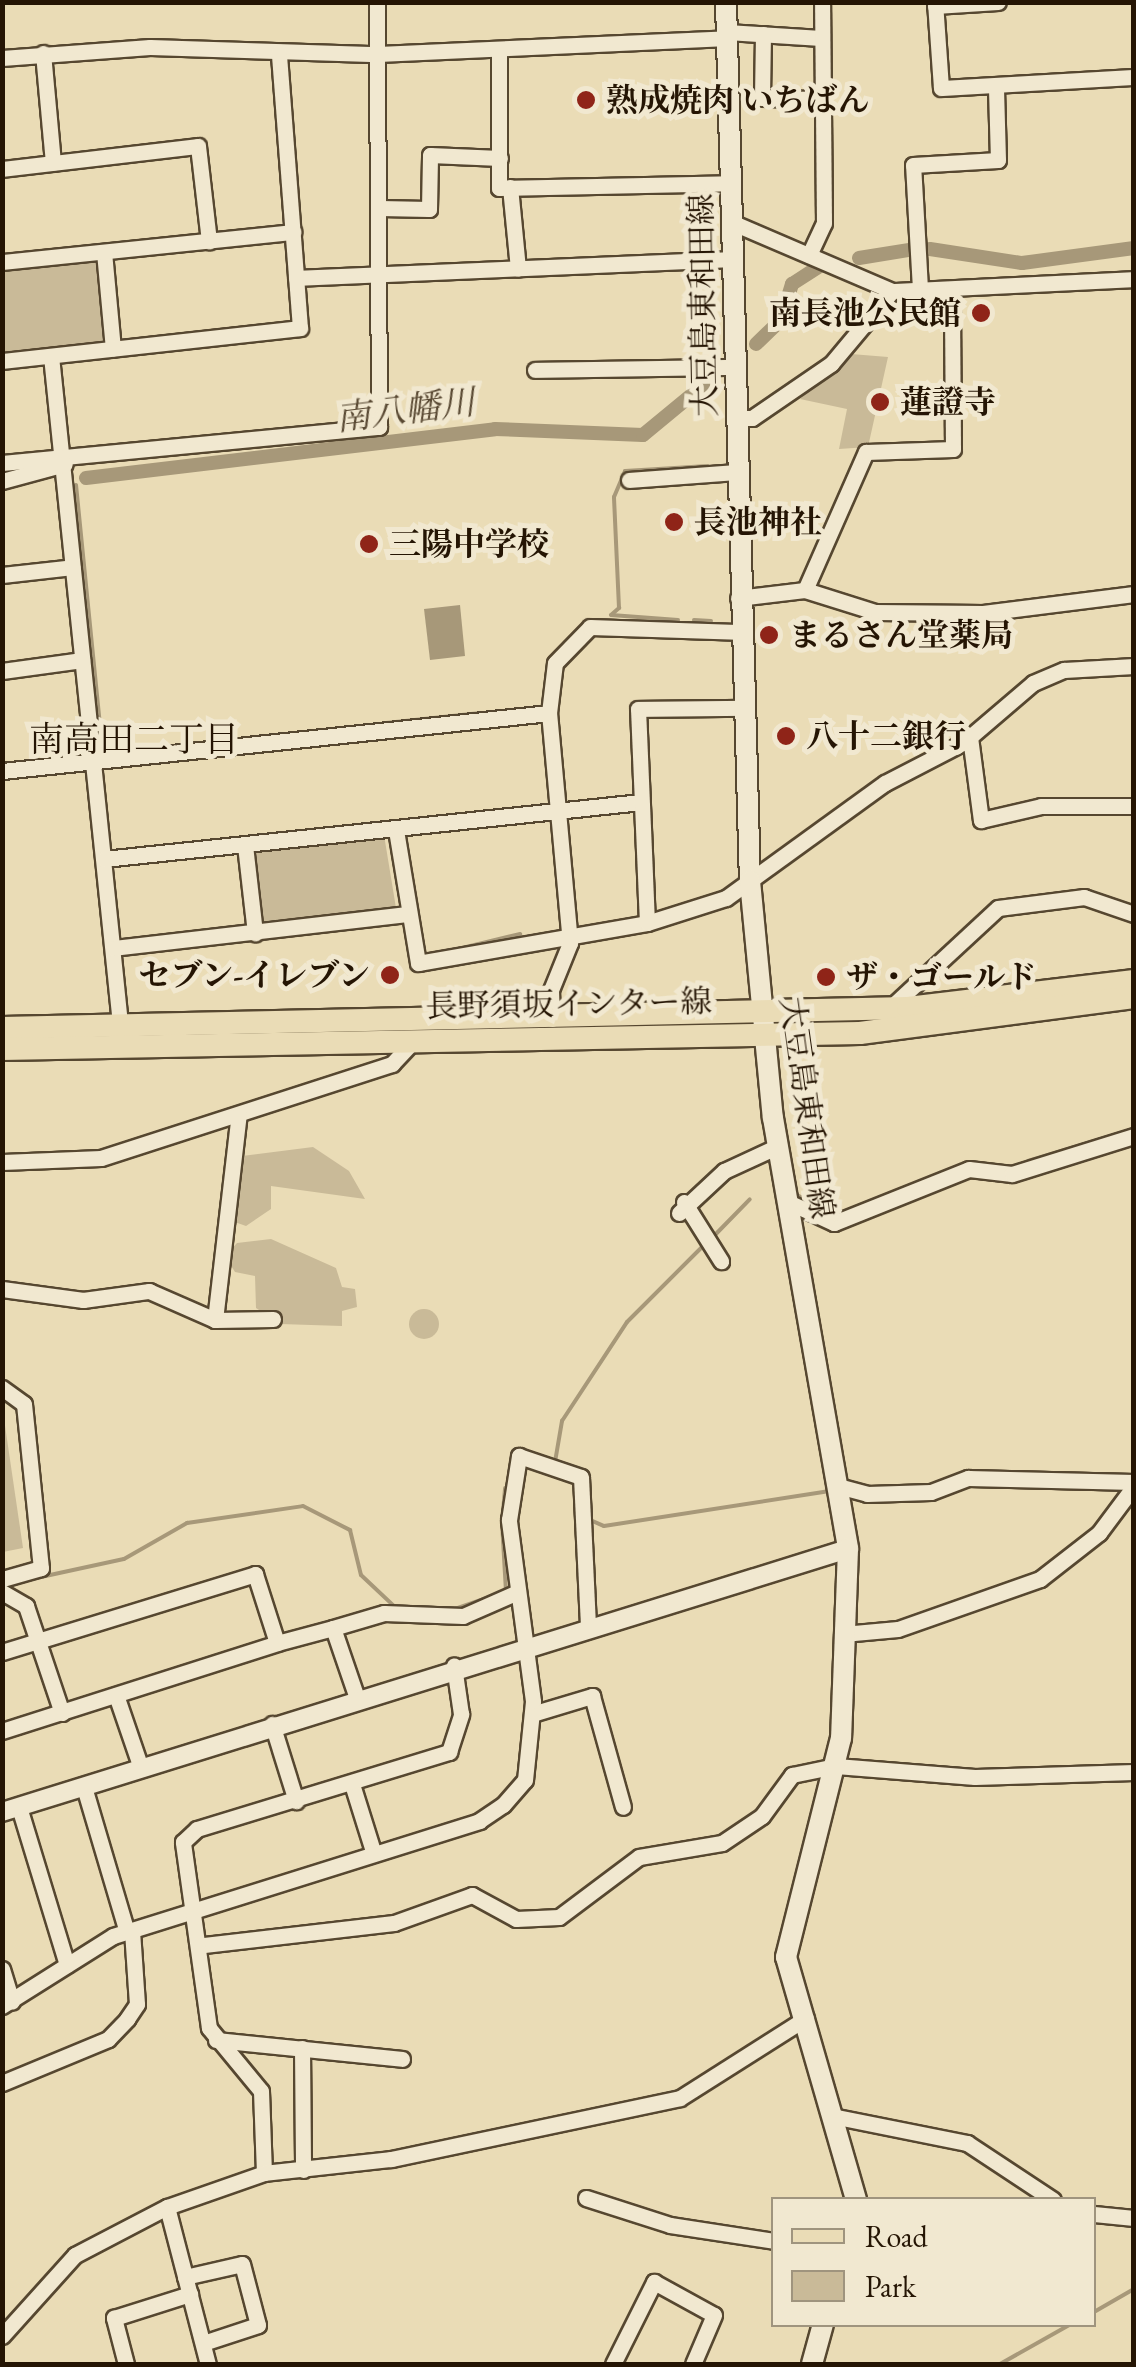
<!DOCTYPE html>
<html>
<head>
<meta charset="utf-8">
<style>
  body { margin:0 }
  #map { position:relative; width:1136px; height:2367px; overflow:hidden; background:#eadcb6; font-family:"EB Garamond","Noto Serif JP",serif }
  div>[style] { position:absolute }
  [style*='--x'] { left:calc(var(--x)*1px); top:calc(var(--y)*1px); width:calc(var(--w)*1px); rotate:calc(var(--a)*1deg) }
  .green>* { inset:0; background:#c9ba98 }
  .round { border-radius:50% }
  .water>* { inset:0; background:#a79879 }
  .stream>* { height:4px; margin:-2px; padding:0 2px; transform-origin:2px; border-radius:2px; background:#a79879 }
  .canal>* { height:14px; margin:-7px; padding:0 7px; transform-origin:7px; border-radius:7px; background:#a79879 }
  .roads { filter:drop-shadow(2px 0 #564730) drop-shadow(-2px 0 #564730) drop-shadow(0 2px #564730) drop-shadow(0 -2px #564730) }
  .minor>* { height:15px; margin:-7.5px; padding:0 7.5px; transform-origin:7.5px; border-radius:7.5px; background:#f1e8d0 }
  .tertiary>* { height:18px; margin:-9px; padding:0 9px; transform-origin:9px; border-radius:9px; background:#f1e8d0 }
  .secondary>* { height:20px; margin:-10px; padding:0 10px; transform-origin:10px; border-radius:10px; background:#f1e8d0 }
  .primary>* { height:22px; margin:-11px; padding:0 11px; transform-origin:11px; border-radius:11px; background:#eadcb6 }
  .dots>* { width:28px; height:28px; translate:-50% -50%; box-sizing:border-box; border:5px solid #f1e8d0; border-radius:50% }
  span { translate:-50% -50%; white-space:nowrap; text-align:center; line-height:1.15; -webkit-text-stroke:10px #f1e8d0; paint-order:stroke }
  .poi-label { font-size:32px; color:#251504; font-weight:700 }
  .left { translate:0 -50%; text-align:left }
  .right { translate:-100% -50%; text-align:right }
  .street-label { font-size:32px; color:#251504 }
  .water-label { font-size:35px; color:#594933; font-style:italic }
  .neighbourhood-label { font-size:35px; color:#251504 }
  .frame { position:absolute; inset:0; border:5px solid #251504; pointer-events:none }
  .legend { position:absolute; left:771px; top:2197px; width:325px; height:130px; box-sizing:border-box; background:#f1e8d0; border:2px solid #9f947e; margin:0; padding:12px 18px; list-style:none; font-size:30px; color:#251504 }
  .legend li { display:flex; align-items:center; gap:20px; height:50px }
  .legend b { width:50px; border:2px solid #9f947e }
</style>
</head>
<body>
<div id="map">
  <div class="green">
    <div style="clip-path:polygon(101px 261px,109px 345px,3px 355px,3px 271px)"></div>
    <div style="clip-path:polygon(851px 354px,888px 357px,868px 447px,839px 449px,847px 409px,800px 399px)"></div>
    <div style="clip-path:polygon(384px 835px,396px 908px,256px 922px,254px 849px)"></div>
    <div style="clip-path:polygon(313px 1147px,349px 1171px,365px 1199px,271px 1186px,271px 1209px,246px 1226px,229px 1220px,242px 1156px)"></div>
    <div style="clip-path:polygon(271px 1239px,336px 1268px,342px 1287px,355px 1289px,357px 1307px,342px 1311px,342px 1326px,280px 1324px,256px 1308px,255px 1276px,235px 1272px,225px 1256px,237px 1243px)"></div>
    <div class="round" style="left:409px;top:1309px;width:30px;height:30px"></div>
    <div style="clip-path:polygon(3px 1412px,23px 1548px,3px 1552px,2px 1552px)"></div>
  </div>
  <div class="water">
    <div style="clip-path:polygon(460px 605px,465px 656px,430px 660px,424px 609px)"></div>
  </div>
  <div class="stream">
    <div style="--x:891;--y:300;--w:53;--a:-3.2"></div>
    <div style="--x:76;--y:485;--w:263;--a:84.3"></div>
    <div style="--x:102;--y:747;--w:30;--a:6"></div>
    <div style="--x:678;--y:620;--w:67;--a:-175.7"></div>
    <div style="--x:611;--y:615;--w:11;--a:-41"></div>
    <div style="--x:619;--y:608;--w:111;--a:-92.6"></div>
    <div style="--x:614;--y:497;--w:28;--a:-67"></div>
    <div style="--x:625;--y:471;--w:83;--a:-3.4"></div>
    <div style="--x:694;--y:620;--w:17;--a:3"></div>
    <div style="--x:386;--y:723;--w:95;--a:-6.1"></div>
    <div style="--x:458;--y:949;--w:64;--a:-13.6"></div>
    <div style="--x:1028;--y:1161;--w:90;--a:-16.8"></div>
    <div style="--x:797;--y:1195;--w:35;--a:29"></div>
    <div style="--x:712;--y:1238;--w:54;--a:-45.7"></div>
    <div style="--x:555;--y:1462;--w:42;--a:-80.3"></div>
    <div style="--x:562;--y:1421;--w:118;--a:-56.7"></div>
    <div style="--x:627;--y:1322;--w:110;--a:-45"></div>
    <div style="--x:503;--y:1512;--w:24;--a:-85"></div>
    <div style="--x:588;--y:1519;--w:17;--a:24"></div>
    <div style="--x:604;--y:1526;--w:230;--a:-8.8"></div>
    <div style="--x:502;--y:1522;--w:69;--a:86.7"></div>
    <div style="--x:27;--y:1580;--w:99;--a:-12.2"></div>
    <div style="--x:124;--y:1559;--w:73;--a:-29.7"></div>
    <div style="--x:187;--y:1523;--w:117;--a:-8.3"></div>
    <div style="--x:303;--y:1506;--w:53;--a:27.1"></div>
    <div style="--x:350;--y:1530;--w:46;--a:76.3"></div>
    <div style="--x:361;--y:1575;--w:48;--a:43.3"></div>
    <div style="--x:455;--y:1609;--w:46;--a:-19.2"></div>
    <div style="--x:1094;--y:2312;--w:46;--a:-29.9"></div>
    <div style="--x:1000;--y:2364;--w:81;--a:-29.4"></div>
  </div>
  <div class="canal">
    <div style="--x:930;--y:249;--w:93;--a:8.7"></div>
    <div style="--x:1022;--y:263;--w:113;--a:-7.6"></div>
    <div style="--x:859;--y:258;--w:51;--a:-9.1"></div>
    <div style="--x:756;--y:344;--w:35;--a:-44"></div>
    <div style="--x:781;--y:320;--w:38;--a:-73"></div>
    <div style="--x:792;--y:284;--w:33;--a:-33"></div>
    <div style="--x:86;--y:478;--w:412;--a:-6.8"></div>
    <div style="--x:495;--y:429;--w:148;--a:2.3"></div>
    <div style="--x:643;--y:435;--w:89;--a:-39.6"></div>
  </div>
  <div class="roads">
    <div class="minor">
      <div style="--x:935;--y:2;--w:86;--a:86"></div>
      <div style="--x:941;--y:88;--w:193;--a:-3.3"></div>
      <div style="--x:935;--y:6;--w:63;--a:-3.6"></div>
      <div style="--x:727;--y:32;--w:94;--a:3.7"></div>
      <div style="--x:763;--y:34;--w:64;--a:90.9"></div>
      <div style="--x:762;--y:98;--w:57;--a:1"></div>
      <div style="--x:499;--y:51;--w:137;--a:90"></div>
      <div style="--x:499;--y:188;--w:231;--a:-1.2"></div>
      <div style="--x:43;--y:53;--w:110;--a:84.8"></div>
      <div style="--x:2;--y:58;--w:148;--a:-4.3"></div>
      <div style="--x:150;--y:47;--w:228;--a:1.8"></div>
      <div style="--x:378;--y:54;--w:350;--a:-2.6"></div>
      <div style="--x:2;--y:169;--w:197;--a:-6.7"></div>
      <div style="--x:198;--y:146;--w:96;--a:83.4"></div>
      <div style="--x:510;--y:187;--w:82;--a:84.4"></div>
      <div style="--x:380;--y:208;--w:49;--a:1.2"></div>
      <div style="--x:429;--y:209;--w:54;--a:-88.9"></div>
      <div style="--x:430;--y:155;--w:70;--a:2.5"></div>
      <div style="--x:731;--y:222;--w:175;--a:23.2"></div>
      <div style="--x:892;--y:291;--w:242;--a:-2.8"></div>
      <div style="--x:104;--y:252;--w:97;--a:84.7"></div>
      <div style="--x:809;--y:255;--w:35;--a:-65"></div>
      <div style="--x:824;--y:223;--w:221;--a:-90.5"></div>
      <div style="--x:2;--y:262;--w:293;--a:-5.9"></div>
      <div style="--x:296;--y:278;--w:436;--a:-2.5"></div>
      <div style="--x:920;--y:289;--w:124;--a:-93.2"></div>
      <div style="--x:913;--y:165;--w:85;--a:-3.4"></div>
      <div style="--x:998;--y:160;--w:73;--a:-91.6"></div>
      <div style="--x:51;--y:356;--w:681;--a:84.1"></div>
      <div style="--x:2;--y:361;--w:300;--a:-6.3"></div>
      <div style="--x:300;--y:328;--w:277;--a:-94.4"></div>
      <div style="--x:535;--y:370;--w:199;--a:-0.9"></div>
      <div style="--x:736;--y:418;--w:16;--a:0"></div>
      <div style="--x:752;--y:418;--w:96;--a:-34.4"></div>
      <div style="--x:831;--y:364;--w:95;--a:-50.1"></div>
      <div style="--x:2;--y:463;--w:379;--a:-5.5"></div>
      <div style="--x:379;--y:427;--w:425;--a:-90.3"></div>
      <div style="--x:629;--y:480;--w:107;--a:-4.3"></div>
      <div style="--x:2;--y:481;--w:65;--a:-15.1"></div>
      <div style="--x:2;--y:575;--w:71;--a:-6.4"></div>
      <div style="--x:805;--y:590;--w:151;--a:-66.2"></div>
      <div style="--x:866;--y:452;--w:87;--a:-2"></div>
      <div style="--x:953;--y:449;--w:160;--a:-90.4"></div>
      <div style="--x:738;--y:598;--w:67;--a:-6.8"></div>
      <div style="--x:805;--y:590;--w:73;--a:17.4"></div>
      <div style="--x:875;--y:612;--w:108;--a:0.5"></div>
      <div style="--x:983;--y:613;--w:152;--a:-7.2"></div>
      <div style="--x:2;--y:671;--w:81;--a:-7.8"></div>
      <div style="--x:970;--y:737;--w:84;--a:82.5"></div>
      <div style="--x:981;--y:820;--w:62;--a:-13.1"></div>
      <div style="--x:1041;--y:806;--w:93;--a:0"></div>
      <div style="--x:2;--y:771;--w:550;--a:-6.05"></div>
      <div style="--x:396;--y:830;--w:135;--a:80.6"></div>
      <div style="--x:418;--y:963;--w:232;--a:-9.9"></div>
      <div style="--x:647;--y:923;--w:83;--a:-17.6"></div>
      <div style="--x:726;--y:898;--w:196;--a:-35.9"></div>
      <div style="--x:885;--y:783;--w:89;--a:-27.4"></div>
      <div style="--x:964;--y:742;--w:91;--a:-40.5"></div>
      <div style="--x:1033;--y:683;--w:34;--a:-23"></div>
      <div style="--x:1064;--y:670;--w:70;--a:-3.3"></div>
      <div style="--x:245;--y:845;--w:89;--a:83.5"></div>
      <div style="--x:104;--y:859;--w:540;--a:-6.06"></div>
      <div style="--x:647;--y:923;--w:214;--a:-92.4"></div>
      <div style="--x:638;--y:709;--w:103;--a:-0.6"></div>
      <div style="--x:113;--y:948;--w:295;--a:-6.6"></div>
      <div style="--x:890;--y:1008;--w:147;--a:-42.8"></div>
      <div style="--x:998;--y:908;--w:87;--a:-7.3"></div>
      <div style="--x:1084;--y:897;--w:53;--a:18.8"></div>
      <div style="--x:552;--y:1019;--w:29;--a:-92"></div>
      <div style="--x:551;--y:990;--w:51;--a:-68"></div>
      <div style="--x:570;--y:943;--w:231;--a:-95.2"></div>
      <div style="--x:549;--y:713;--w:50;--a:-83.2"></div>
      <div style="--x:555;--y:663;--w:50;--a:-45.8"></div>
      <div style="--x:590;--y:627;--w:147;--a:1.9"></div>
      <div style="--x:2;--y:1162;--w:99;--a:-2.3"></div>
      <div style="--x:101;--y:1158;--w:306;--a:-17.9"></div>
      <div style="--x:392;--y:1064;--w:34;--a:-47"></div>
      <div style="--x:786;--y:1201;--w:53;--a:24.6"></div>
      <div style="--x:834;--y:1223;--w:145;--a:-21.8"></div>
      <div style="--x:969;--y:1169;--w:43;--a:6.6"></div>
      <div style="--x:1012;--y:1174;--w:128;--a:-17.3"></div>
      <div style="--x:684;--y:1202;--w:70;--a:57.9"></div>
      <div style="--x:679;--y:1213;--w:62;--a:-43"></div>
      <div style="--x:724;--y:1171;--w:60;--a:-24.8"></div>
      <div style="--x:2;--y:1289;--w:82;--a:7.7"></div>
      <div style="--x:83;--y:1300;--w:67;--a:-7.8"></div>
      <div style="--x:149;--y:1291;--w:72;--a:23.7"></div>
      <div style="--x:215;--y:1320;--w:207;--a:-83.4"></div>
      <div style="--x:215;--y:1320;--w:58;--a:-1"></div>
      <div style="--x:2;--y:1388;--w:27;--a:36"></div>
      <div style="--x:24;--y:1404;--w:165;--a:84.1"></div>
      <div style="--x:41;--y:1568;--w:41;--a:164.2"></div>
      <div style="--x:838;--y:1486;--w:30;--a:15"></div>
      <div style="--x:867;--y:1494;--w:64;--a:-1.8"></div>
      <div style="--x:931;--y:1492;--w:40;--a:-21"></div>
      <div style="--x:968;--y:1478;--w:166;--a:1.4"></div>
      <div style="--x:2;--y:1592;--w:28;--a:30"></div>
      <div style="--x:26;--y:1606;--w:113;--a:71.4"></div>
      <div style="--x:333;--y:1628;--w:53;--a:-16.4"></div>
      <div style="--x:384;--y:1613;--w:79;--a:2.2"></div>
      <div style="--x:463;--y:1616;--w:60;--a:-23.6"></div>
      <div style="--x:843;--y:1634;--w:55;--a:-5.2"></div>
      <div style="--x:898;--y:1629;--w:151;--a:-19.4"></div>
      <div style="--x:1040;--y:1579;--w:75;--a:-37.9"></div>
      <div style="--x:1099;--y:1533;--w:59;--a:-53.3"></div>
      <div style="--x:2;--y:1652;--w:265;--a:-17.1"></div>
      <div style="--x:255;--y:1574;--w:72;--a:72.3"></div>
      <div style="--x:277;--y:1643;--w:58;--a:-15"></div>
      <div style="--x:333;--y:1628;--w:74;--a:71.1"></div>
      <div style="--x:116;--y:1695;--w:77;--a:71.1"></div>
      <div style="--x:532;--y:1714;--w:63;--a:-16.7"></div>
      <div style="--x:592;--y:1696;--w:115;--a:74.4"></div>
      <div style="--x:272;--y:1724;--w:81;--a:72.7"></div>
      <div style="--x:2;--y:1731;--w:289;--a:-17.7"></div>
      <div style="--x:352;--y:1784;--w:73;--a:72.6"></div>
      <div style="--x:84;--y:1787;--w:151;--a:73.5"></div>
      <div style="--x:19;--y:1807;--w:165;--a:73.1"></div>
      <div style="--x:204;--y:1945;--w:191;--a:-6.6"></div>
      <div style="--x:394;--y:1923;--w:83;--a:-19.7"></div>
      <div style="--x:472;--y:1895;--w:50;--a:28.6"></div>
      <div style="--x:516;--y:1919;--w:43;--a:-2.7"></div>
      <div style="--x:559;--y:1917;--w:100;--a:-36.9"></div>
      <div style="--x:639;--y:1857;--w:84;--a:-9.6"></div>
      <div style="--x:722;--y:1843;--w:48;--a:-34"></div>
      <div style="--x:762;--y:1816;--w:51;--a:-53.8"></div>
      <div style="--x:792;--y:1775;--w:45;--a:-11.6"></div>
      <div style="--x:836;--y:1766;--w:139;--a:4.5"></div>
      <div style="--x:975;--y:1777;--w:159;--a:-1.8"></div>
      <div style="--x:2;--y:1969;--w:34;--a:73"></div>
      <div style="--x:2;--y:2006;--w:131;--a:-32.2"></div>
      <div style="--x:113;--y:1936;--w:384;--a:-17.4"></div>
      <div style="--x:479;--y:1821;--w:29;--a:-34"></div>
      <div style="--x:503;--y:1805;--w:33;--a:-49"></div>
      <div style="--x:525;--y:1780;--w:79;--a:-84.2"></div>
      <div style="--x:533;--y:1701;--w:183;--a:-97.6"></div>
      <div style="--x:509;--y:1520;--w:65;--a:-81.1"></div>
      <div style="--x:519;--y:1456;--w:65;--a:18.7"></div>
      <div style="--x:581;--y:1477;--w:149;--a:87.3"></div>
      <div style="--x:216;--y:2040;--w:187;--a:5.8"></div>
      <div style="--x:302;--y:2048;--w:122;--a:89.5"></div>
      <div style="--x:2;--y:2083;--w:115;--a:-22.5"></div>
      <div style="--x:108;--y:2039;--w:28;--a:-46"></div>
      <div style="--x:127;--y:2019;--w:18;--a:-56"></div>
      <div style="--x:137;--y:2004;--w:73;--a:-93.9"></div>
      <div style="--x:837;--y:2117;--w:133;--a:11.3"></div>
      <div style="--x:967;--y:2143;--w:103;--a:33.5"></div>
      <div style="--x:264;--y:2173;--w:82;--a:-92.1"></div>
      <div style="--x:261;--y:2091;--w:82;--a:-129.5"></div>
      <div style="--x:209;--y:2028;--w:188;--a:-98"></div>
      <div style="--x:183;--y:1842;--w:19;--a:-43"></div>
      <div style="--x:197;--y:1829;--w:264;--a:-17"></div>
      <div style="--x:449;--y:1752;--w:40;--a:-72"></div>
      <div style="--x:461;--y:1714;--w:49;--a:-98.3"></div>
      <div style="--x:586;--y:2198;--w:88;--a:17.8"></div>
      <div style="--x:670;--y:2225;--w:105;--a:8.7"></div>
      <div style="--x:167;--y:2207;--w:162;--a:75.4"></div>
      <div style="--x:1094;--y:2214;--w:40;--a:5.7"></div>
      <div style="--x:185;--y:2277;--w:58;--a:-12.8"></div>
      <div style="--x:242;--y:2264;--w:63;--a:75.3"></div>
      <div style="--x:258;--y:2325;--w:58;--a:161.9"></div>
      <div style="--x:2;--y:2336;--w:109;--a:-48"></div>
      <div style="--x:75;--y:2255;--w:104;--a:-27.6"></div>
      <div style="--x:167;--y:2207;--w:103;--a:-19.3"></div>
      <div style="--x:264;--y:2173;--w:128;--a:-6.3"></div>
      <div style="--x:391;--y:2159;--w:295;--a:-11.9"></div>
      <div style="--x:680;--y:2098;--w:149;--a:-32.4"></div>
      <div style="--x:126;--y:2364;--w:48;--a:-104.6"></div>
      <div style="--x:114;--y:2318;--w:80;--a:-17.5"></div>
      <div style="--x:613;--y:2364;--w:92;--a:-63.4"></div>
      <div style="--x:654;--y:2282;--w:68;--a:28.8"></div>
      <div style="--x:714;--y:2315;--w:53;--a:113.2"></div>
    </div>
    <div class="tertiary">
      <div style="--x:2;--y:1812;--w:886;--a:-17.27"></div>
    </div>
    <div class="secondary">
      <div style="--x:726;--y:2;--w:879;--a:88.44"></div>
      <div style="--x:750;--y:881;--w:238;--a:84.5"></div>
      <div style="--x:773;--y:1118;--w:437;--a:80.1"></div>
      <div style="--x:848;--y:1549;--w:189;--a:92.1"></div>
      <div style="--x:841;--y:1738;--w:226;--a:104.1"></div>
      <div style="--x:786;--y:1957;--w:253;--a:73.9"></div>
      <div style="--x:812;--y:2364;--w:41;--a:-74.6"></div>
    </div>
    <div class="primary">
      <div style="--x:2;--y:1028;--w:906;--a:-1.26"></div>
      <div style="--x:908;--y:1008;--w:228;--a:-6.8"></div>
      <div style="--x:2;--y:1049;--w:858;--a:-1.07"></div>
      <div style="--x:860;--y:1033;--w:276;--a:-7.5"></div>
    </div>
  </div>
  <div class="dots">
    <div style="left:586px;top:100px;background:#8f2418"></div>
    <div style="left:981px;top:313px;background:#8f2418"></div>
    <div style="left:880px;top:402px;background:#8f2418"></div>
    <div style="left:674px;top:522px;background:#8f2418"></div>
    <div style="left:369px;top:544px;background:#8f2418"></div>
    <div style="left:769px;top:635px;background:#8f2418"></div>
    <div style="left:786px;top:736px;background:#8f2418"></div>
    <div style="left:390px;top:975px;background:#8f2418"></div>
    <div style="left:826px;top:977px;background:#8f2418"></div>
  </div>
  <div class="poi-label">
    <span class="left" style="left:606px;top:100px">熟成焼肉 いちばん</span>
    <span class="right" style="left:961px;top:313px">南長池公民館</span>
    <span class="left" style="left:900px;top:402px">蓮證寺</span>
    <span class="left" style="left:694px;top:522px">長池神社</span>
    <span class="left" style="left:389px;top:544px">三陽中学校</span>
    <span class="left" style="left:789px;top:635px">まるさん堂薬局</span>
    <span class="left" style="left:806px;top:736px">八十二銀行</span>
    <span class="right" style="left:370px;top:975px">セブン-イレブン</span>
    <span class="left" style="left:846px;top:977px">ザ・ゴールド</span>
  </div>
  <div class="street-label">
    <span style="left:703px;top:305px;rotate:-91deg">大豆島東和田線</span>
    <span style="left:569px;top:1004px;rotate:-1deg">長野須坂インター線</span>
    <span style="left:807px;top:1108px;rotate:82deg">大豆島東和田線</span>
  </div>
  <div class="water-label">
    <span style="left:405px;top:410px;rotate:-7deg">南八幡川</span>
  </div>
  <div class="neighbourhood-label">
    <span style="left:134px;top:739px">南高田二丁目</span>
  </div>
  <div class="frame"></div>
  <ul class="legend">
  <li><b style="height:12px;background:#eadcb6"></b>Road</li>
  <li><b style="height:28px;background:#c9ba98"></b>Park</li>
  </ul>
</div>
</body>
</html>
